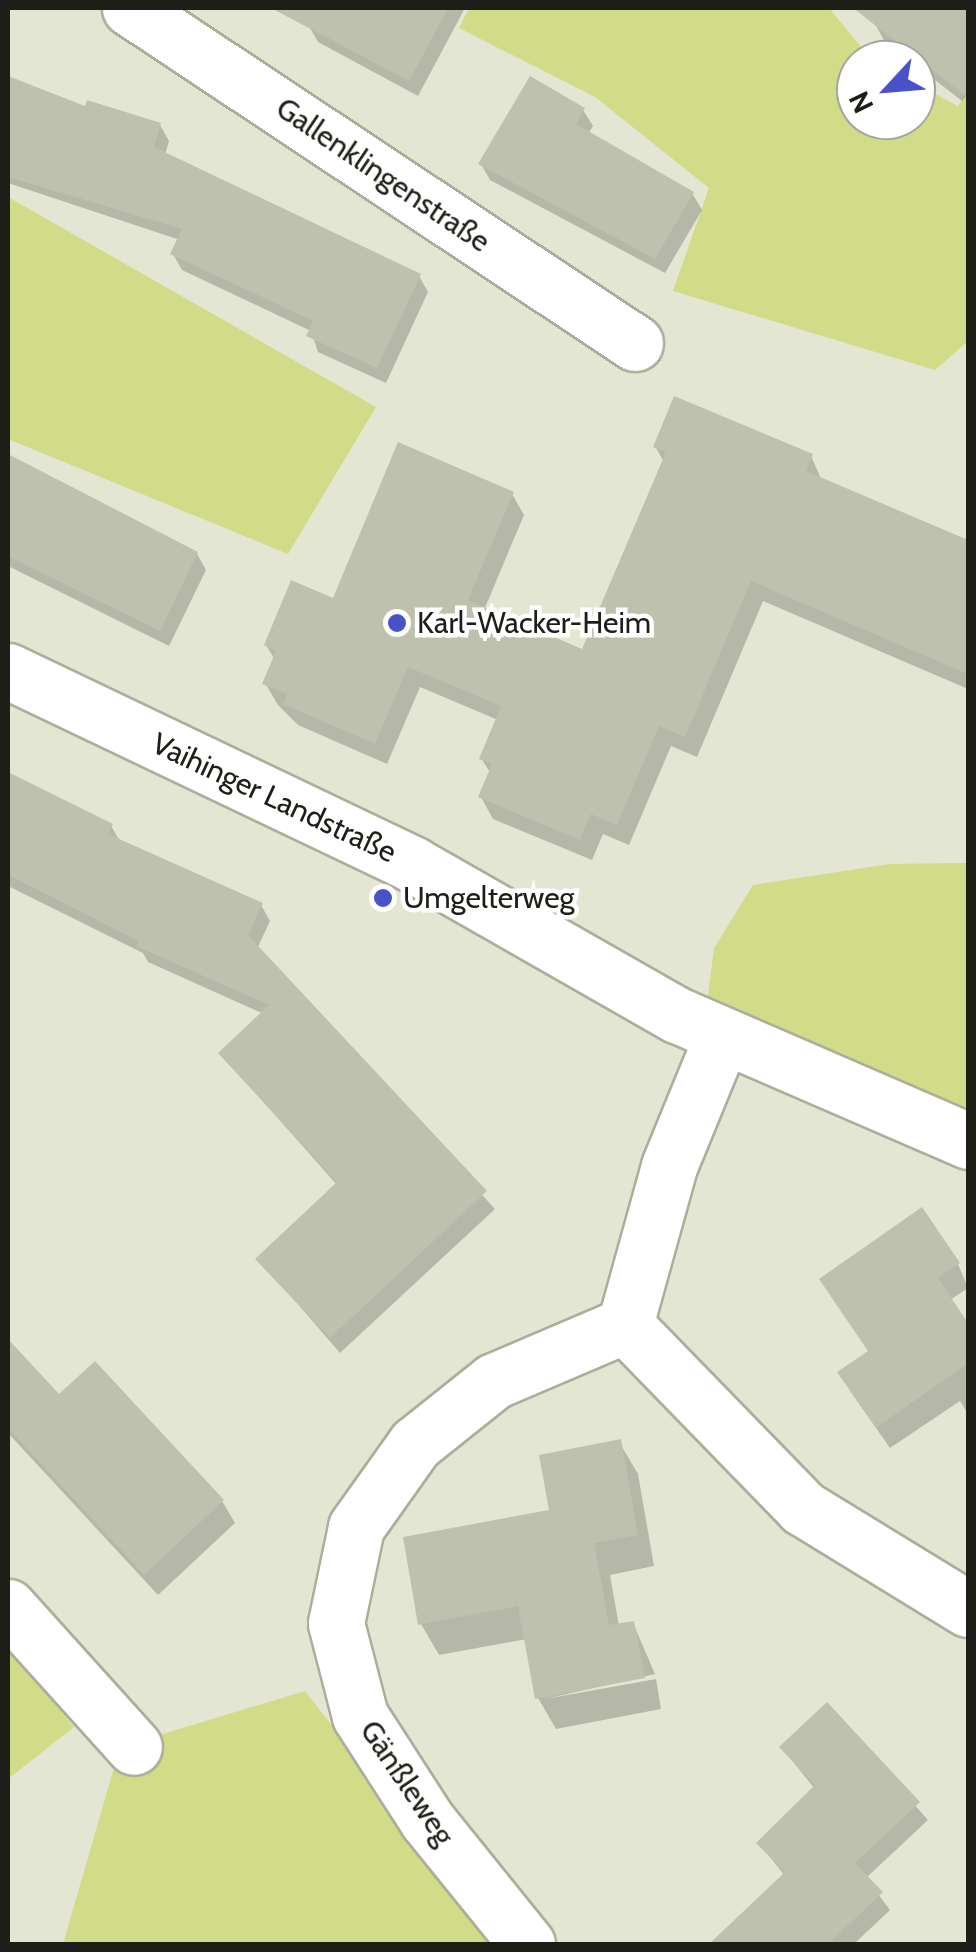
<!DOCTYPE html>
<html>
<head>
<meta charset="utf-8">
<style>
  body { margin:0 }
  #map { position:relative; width:976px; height:1952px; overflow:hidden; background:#e3e6d2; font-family:Cabin,sans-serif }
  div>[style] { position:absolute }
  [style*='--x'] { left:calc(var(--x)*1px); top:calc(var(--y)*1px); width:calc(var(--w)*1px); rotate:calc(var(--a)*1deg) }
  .green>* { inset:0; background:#d2db87 }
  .shadow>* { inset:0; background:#0003 }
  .building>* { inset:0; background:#bec1ae }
  .roads { filter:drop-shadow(2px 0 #abae9b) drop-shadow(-2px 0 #abae9b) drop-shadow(0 2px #abae9b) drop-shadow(0 -2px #abae9b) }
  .minor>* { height:55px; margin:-27.5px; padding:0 27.5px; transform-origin:27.5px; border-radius:27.5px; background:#fff }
  .dots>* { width:28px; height:28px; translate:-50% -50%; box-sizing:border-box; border:5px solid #fff; border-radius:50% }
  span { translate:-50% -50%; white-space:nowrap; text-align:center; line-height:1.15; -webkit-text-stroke:9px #fff; paint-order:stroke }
  .street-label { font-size:30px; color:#1d1e17 }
  .poi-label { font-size:30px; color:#1d1e17 }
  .left { translate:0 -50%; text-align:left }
  .frame { position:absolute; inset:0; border:10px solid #1d1e17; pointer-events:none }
  .north { position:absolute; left:836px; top:40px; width:100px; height:100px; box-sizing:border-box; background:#fff; border:2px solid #a5a5a2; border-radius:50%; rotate:244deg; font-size:28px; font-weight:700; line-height:40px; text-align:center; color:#1d1e17 }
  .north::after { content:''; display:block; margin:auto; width:35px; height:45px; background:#4953c9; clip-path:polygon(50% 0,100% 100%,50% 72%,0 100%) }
</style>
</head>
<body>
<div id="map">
  <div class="green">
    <div style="clip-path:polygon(469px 8px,829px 8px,872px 60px,856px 60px,856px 120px,916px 120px,916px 84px,958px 106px,968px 90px,968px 341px,935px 370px,673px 291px,709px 188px,595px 97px,459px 28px)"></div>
    <div style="clip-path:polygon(8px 197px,376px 407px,288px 554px,8px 439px)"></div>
    <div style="clip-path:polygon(968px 863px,968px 1114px,708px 996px,714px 948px,753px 885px,890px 864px)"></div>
    <div style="clip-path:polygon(8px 1648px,74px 1727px,8px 1779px)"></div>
    <div style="clip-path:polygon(305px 1691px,502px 1944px,63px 1944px,120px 1747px)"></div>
  </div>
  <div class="shadow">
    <div style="clip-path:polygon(302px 8px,465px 8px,418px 96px,318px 42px,309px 26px,315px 14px)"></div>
    <div style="clip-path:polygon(869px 8px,968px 8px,968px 93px,962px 101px,884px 40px,874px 22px,879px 15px)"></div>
    <div style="clip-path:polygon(8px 79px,86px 109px,160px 125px,169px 141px,165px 155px,419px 276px,428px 292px,386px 383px,318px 352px,311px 331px,182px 270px,173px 254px,180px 240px,8px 183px)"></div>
    <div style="clip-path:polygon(583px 110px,593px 126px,588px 134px,692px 193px,702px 210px,665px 273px,490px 180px,481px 164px)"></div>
    <div style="clip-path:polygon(655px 446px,811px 456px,822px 481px,968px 543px,968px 689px,763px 601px,697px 757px,671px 746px,629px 845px,603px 834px,592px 860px,493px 819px,481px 797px,491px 774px,481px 758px,498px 720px,420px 687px,387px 764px,298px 725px,278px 705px,265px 683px,275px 660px,266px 645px,512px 494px,524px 515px,484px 610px,583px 652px,664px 462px)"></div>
    <div style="clip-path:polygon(15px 460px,197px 554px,206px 570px,169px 646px,8px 566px,8px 474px)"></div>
    <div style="clip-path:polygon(8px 775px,111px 826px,121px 843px,261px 905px,270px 921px,257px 949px,495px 1209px,340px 1353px,259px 1259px,338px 1186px,221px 1054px,264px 1014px,148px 962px,143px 953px,8px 886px)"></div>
    <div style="clip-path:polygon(958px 1264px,968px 1288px,950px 1300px,968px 1327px,968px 1414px,960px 1401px,890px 1448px,853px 1395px,870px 1353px,835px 1302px)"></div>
    <div style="clip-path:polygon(8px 1342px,59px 1398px,222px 1501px,235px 1523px,158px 1595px,8px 1433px)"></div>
    <div style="clip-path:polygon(619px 1442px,638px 1474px,654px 1566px,610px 1575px,619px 1626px,633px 1623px,655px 1674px,545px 1699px,656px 1679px,661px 1709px,556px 1729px,538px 1698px,527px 1639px,439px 1655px,421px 1624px,552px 1512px)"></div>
    <div style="clip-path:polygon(827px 1706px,928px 1820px,866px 1878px,890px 1910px,854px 1944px,741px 1944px,731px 1927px,785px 1876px,759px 1843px,815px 1789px,782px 1748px)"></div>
  </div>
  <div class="building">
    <div style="clip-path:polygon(271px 8px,448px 8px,409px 81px)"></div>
    <div style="clip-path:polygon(853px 8px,968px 8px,968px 98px)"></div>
    <div style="clip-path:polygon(8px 76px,85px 106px,87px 100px,161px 123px,154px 147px,421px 274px,377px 368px,306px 336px,313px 321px,170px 254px,182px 229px,8px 177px)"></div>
    <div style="clip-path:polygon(530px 76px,585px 108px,576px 124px,694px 192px,655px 259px,478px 164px)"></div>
    <div style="clip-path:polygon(674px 396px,813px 454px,806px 471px,968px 540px,968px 674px,751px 581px,685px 737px,659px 726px,617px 825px,591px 814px,580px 840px,478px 797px,492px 764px,479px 759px,501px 706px,408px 667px,375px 744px,283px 704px,287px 694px,262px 684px,276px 651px,264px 645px,291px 580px,333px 598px,398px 442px,514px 492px,468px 600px,582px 649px,666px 452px,653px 447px)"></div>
    <div style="clip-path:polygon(8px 454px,198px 552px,160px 631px,8px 556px)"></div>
    <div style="clip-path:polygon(8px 772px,113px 824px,108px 834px,263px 903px,248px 935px,487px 1191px,330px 1338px,255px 1259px,337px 1182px,218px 1053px,269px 1005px,136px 946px,139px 941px,8px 875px)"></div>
    <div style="clip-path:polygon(922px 1207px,960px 1263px,938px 1278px,968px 1323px,968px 1363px,876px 1428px,837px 1372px,868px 1351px,819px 1279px)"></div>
    <div style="clip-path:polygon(8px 1339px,59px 1394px,95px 1361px,224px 1500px,144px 1575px,8px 1428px)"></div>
    <div style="clip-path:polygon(621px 1439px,638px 1535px,594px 1543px,609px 1625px,634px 1621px,645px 1678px,535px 1699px,518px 1606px,418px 1625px,403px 1537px,549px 1510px,539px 1455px)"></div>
    <div style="clip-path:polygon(827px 1702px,920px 1802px,855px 1863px,883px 1892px,828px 1944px,709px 1944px,785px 1872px,756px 1843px,815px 1785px,779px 1747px)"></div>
  </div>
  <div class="roads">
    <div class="minor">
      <div style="--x:130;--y:8;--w:606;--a:33.56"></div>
      <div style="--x:8;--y:671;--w:448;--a:25.5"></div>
      <div style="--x:412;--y:864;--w:305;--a:29.7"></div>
      <div style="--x:677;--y:1015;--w:317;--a:23.4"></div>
      <div style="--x:625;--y:1325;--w:255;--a:45.8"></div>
      <div style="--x:803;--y:1508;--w:193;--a:31.5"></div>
      <div style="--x:625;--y:1325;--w:165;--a:-74.5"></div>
      <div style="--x:669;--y:1166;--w:139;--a:-67.7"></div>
      <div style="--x:8;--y:1607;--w:188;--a:48"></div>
      <div style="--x:527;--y:1944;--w:159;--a:-128.9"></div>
      <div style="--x:427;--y:1820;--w:124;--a:-122.8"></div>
      <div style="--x:360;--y:1716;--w:96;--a:-104.5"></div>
      <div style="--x:336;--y:1623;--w:98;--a:-78.2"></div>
      <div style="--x:356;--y:1527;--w:102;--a:-54.6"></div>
      <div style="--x:415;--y:1444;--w:101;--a:-38.6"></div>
      <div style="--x:494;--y:1381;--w:142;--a:-23.1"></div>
    </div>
  </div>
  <div class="dots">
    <div style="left:397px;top:623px;background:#4953c9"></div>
    <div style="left:383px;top:898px;background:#4953c9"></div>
  </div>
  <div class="street-label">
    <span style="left:383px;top:175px;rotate:34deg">Gallenklingenstraße</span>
    <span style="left:274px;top:798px;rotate:25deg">Vaihinger Landstraße</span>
    <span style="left:407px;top:1783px;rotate:56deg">Gänßleweg</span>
  </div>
  <div class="poi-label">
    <span class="left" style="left:417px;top:623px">Karl-Wacker-Heim</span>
    <span class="left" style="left:403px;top:898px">Umgelterweg</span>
  </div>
  <div class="frame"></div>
  <div class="north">N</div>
</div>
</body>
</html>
